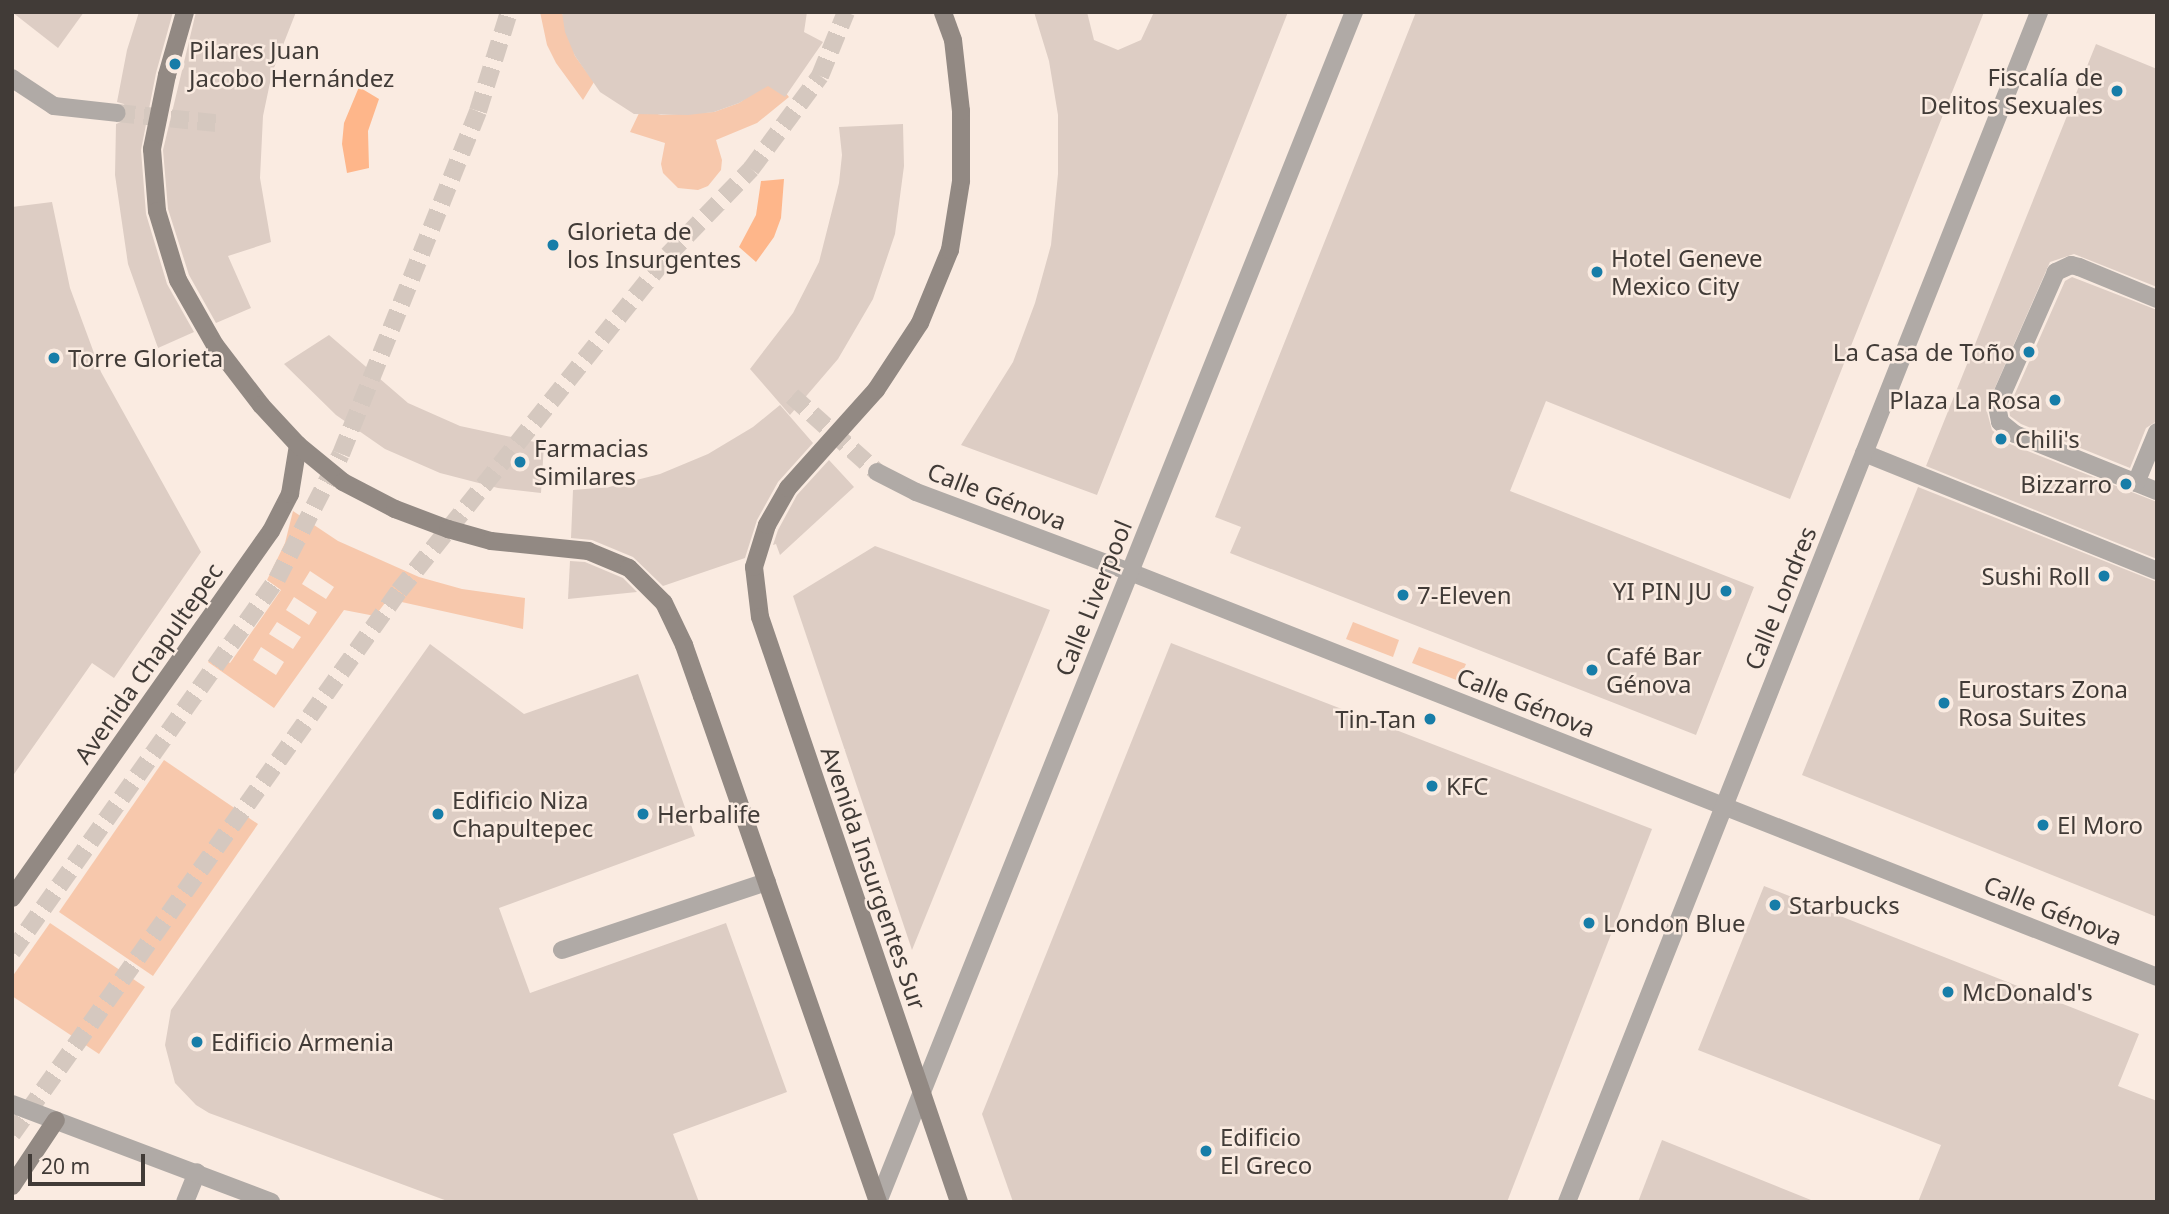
<!DOCTYPE html>
<html>
<head>
<meta charset="utf-8">
<style>
  body { margin:0 }
  #map { position:relative; width:2169px; height:1214px; overflow:hidden; background:#faebe1; font-family:"Noto Sans",sans-serif }
  div>[style] { position:absolute }
  [style*='--x'] { left:calc(var(--x)*1px); top:calc(var(--y)*1px); width:calc(var(--w)*1px); rotate:calc(var(--a)*1deg) }
  .green>* { inset:0; background:#f7c8ac }
  .water>* { inset:0; background:#feb68a }
  .building>* { inset:0; background:#ddcdc4 }
  .pedestrian-tunnel>* { height:18px; margin-top:-9px; transform-origin:0; background:repeating-linear-gradient(90deg,#d5c8bf 0 18px,transparent 0 27px) }
  .primary-tunnel>* { height:18px; margin-top:-9px; transform-origin:0; background:repeating-linear-gradient(90deg,#d5c8bf 0 18px,transparent 0 27px) }
  .service>* { height:18px; margin:-9px; padding:0 9px; transform-origin:9px; border-radius:9px; background:#b0aaa6 }
  .pedestrian>* { height:18px; margin:-9px; padding:0 9px; transform-origin:9px; border-radius:9px; background:#b0aaa6 }
  .minor>* { height:18px; margin:-9px; padding:0 9px; transform-origin:9px; border-radius:9px; background:#b0aaa6 }
  .tertiary>* { height:18px; margin:-9px; padding:0 9px; transform-origin:9px; border-radius:9px; background:#b0aaa6 }
  .secondary>* { height:18px; margin:-9px; padding:0 9px; transform-origin:9px; border-radius:9px; background:#928983 }
  .secondary-bridge>* { height:18px; margin:-9px; padding:0 9px; transform-origin:9px; border-radius:9px; background:#928983 }
  .dots>* { width:19px; height:19px; translate:-50% -50%; box-sizing:border-box; border:4px solid #faebe1; border-radius:50% }
  span { translate:-50% -50%; white-space:nowrap; text-align:center; line-height:1.15; -webkit-text-stroke:5px #faebe1; paint-order:stroke }
  .poi-label { font-size:24px; color:#413b37 }
  .left { translate:0 -50%; text-align:left }
  .right { translate:-100% -50%; text-align:right }
  .street-label { font-size:24px; color:#413b37 }
  .frame { position:absolute; inset:0; border:14px solid #413b37; pointer-events:none }
  .scale { position:absolute; left:28px; top:1154px; width:117px; height:32px; box-sizing:border-box; border:4px solid #413b37; border-top:0; padding-left:9px; font-size:21px; line-height:24px; white-space:nowrap; color:#413b37; -webkit-text-stroke:5px #faebe1; paint-order:stroke }
</style>
</head>
<body>
<div id="map">
  <div class="green">
    <div style="clip-path:polygon(540px 12px,562px 12px,575px 56px,594px 82px,583px 100px,556px 63px,547px 45px)"></div>
    <div style="clip-path:polygon(774px 78px,789px 97px,757px 123px,716px 140px,722px 160px,721px 170px,708px 186px,698px 190px,678px 188px,663px 173px,661px 164px,665px 143px,630px 132px,641px 109px,661px 115px,714px 112px,739px 103px)"></div>
    <div style="clip-path:polygon(evenodd,293px 511px,338px 541px,419px 577px,462px 589px,525px 598px,523px 629px,388px 599px,375px 616px,344px 610px,274px 708px,208px 662px,214px 653px,230px 663px,281px 590px,267px 580px,285px 543px,293px 511px,310px 571px,334px 587px,326px 599px,302px 584px,310px 571px,293px 511px,294px 597px,317px 612px,309px 625px,286px 610px,294px 597px,293px 511px,277px 622px,301px 637px,293px 649px,269px 634px,277px 622px,293px 511px,261px 647px,284px 662px,276px 675px,253px 660px,261px 647px)"></div>
    <div style="clip-path:polygon(1353px 622px,1399px 640px,1393px 657px,1346px 639px)"></div>
    <div style="clip-path:polygon(1419px 647px,1466px 664px,1459px 681px,1412px 663px)"></div>
    <div style="clip-path:polygon(164px 760px,258px 824px,153px 976px,59px 912px)"></div>
    <div style="clip-path:polygon(50px 923px,145px 987px,99px 1054px,12px 996px,12px 977px)"></div>
  </div>
  <div class="water">
    <div style="clip-path:polygon(359px 87px,379px 99px,368px 131px,369px 168px,347px 173px,342px 144px,344px 123px)"></div>
    <div style="clip-path:polygon(784px 179px,781px 218px,774px 237px,756px 262px,739px 247px,756px 215px,761px 181px)"></div>
  </div>
  <div class="building">
    <div style="clip-path:polygon(12px 12px,84px 12px,58px 48px)"></div>
    <div style="clip-path:polygon(139px 12px,173px 12px,156px 73px,141px 150px,146px 214px,167px 284px,194px 332px,158px 348px,128px 264px,115px 175px,116px 124px,126px 120px,128px 114px,124px 104px,117px 102px,127px 50px)"></div>
    <div style="clip-path:polygon(196px 12px,296px 12px,272px 73px,263px 116px,260px 178px,271px 242px,228px 256px,251px 308px,216px 323px,189px 275px,168px 209px,163px 150px)"></div>
    <div style="clip-path:polygon(562px 12px,807px 12px,804px 32px,823px 42px,785px 97px,768px 86px,739px 103px,714px 112px,688px 115px,634px 114px,600px 92px,575px 56px,565px 32px)"></div>
    <div style="clip-path:polygon(1034px 12px,1087px 12px,1094px 40px,1118px 50px,1141px 40px,1154px 12px,1288px 12px,1097px 495px,961px 445px,1013px 362px,1035px 303px,1051px 245px,1058px 174px,1058px 115px,1049px 61px)"></div>
    <div style="clip-path:polygon(1416px 12px,1984px 12px,1790px 499px,1546px 401px,1510px 491px,1754px 587px,1696px 735px,1230px 553px,1241px 527px,1215px 517px)"></div>
    <div style="clip-path:polygon(2096px 44px,2157px 69px,2157px 287px,2074px 254px,2050px 262px,1986px 408px,1992px 430px,2010px 444px,2157px 502px,2157px 559px,1926px 466px)"></div>
    <div style="clip-path:polygon(903px 124px,904px 166px,895px 234px,873px 299px,838px 359px,790px 415px,750px 369px,793px 313px,819px 262px,839px 183px,842px 155px,839px 127px)"></div>
    <div style="clip-path:polygon(52px 202px,70px 288px,101px 372px,201px 552px,114px 678px,92px 663px,12px 777px,12px 207px)"></div>
    <div style="clip-path:polygon(2072px 277px,2157px 310px,2157px 421px,2146px 428px,2130px 468px,2021px 424px,2010px 416px,2009px 407px,2065px 281px)"></div>
    <div style="clip-path:polygon(329px 335px,408px 403px,460px 426px,544px 444px,541px 493px,498px 488px,440px 473px,385px 449px,336px 415px,284px 364px)"></div>
    <div style="clip-path:polygon(780px 405px,813px 443px,778px 482px,757px 520px,745px 558px,663px 586px,633px 557px,592px 540px,571px 538px,573px 490px,609px 487px,660px 474px,708px 454px,753px 427px)"></div>
    <div style="clip-path:polygon(829px 460px,854px 487px,780px 555px,776px 544px,773px 545px,778px 530px,797px 495px)"></div>
    <div style="clip-path:polygon(1918px 487px,2157px 582px,2157px 917px,1802px 775px)"></div>
    <div style="clip-path:polygon(875px 546px,1050px 610px,912px 950px,793px 596px)"></div>
    <div style="clip-path:polygon(570px 561px,585px 562px,623px 578px,637px 592px,568px 599px)"></div>
    <div style="clip-path:polygon(1171px 643px,1652px 829px,1507px 1202px,1013px 1202px,982px 1114px)"></div>
    <div style="clip-path:polygon(430px 644px,524px 714px,638px 674px,695px 836px,499px 908px,530px 993px,726px 923px,787px 1092px,673px 1134px,699px 1202px,450px 1202px,209px 1113px,196px 1105px,175px 1083px,165px 1045px,171px 1010px)"></div>
    <div style="clip-path:polygon(1764px 886px,2139px 1034px,2118px 1086px,2157px 1101px,2157px 1202px,1918px 1202px,1941px 1145px,1698px 1050px)"></div>
    <div style="clip-path:polygon(1662px 1140px,1811px 1200px,1811px 1202px,1638px 1202px)"></div>
  </div>
  <div class="pedestrian-tunnel">
    <div style="--x:117;--y:113;--w:100;--a:5.8"></div>
    <div style="--x:792;--y:396;--w:114;--a:41.8"></div>
  </div>
  <div class="primary-tunnel">
    <div style="--x:12;--y:952;--w:458;--a:-54.6"></div>
    <div style="--x:277;--y:579;--w:140;--a:-62.9"></div>
    <div style="--x:341;--y:454;--w:369;--a:-68.2"></div>
    <div style="--x:478;--y:111;--w:104;--a:-72.6"></div>
    <div style="--x:12;--y:1134;--w:667;--a:-54.52"></div>
    <div style="--x:399;--y:591;--w:430;--a:-51.3"></div>
    <div style="--x:668;--y:255;--w:120;--a:-46"></div>
    <div style="--x:751;--y:169;--w:116;--a:-53.4"></div>
    <div style="--x:820;--y:76;--w:69;--a:-67.9"></div>
  </div>
  <div class="service">
    <div style="--x:2157;--y:299;--w:84;--a:-157.7"></div>
    <div style="--x:2079;--y:267;--w:8;--a:-166"></div>
    <div style="--x:2071;--y:265;--w:17;--a:155"></div>
    <div style="--x:2056;--y:272;--w:146;--a:113.8"></div>
    <div style="--x:1997;--y:406;--w:16;--a:79"></div>
    <div style="--x:2000;--y:422;--w:19;--a:39"></div>
    <div style="--x:2015;--y:434;--w:153;--a:21.9"></div>
    <div style="--x:1864;--y:453;--w:316;--a:21.9"></div>
    <div style="--x:2136;--y:483;--w:55;--a:-67.6"></div>
    <div style="--x:562;--y:950;--w:216;--a:-18.4"></div>
  </div>
  <div class="pedestrian">
    <div style="--x:13;--y:79;--w:49;--a:33.4"></div>
    <div style="--x:54;--y:106;--w:63;--a:6.3"></div>
    <div style="--x:877;--y:472;--w:44;--a:27.1"></div>
    <div style="--x:916;--y:492;--w:228;--a:20.5"></div>
    <div style="--x:1130;--y:572;--w:1104;--a:21.52"></div>
  </div>
  <div class="minor">
    <div style="--x:12;--y:78;--w:1;--a:45"></div>
    <div style="--x:185;--y:1202;--w:32;--a:-68"></div>
    <div style="--x:878;--y:1202;--w:1282;--a:-68.2"></div>
    <div style="--x:1567;--y:1202;--w:1280;--a:-68.36"></div>
  </div>
  <div class="tertiary">
    <div style="--x:12;--y:1104;--w:277;--a:20.7"></div>
  </div>
  <div class="secondary">
    <div style="--x:754;--y:567;--w:50;--a:83.2"></div>
    <div style="--x:760;--y:617;--w:618;--a:71.21"></div>
    <div style="--x:664;--y:603;--w:47;--a:64.5"></div>
    <div style="--x:684;--y:645;--w:54;--a:70.6"></div>
    <div style="--x:702;--y:696;--w:536;--a:70.82"></div>
    <div style="--x:12;--y:898;--w:449;--a:-54.8"></div>
    <div style="--x:271;--y:531;--w:42;--a:-62.8"></div>
    <div style="--x:290;--y:494;--w:50;--a:-80.7"></div>
    <div style="--x:12;--y:1186;--w:79;--a:-56.3"></div>
  </div>
  <div class="secondary-bridge">
    <div style="--x:185;--y:12;--w:66;--a:105.9"></div>
    <div style="--x:167;--y:75;--w:76;--a:101.5"></div>
    <div style="--x:152;--y:149;--w:62;--a:85.4"></div>
    <div style="--x:157;--y:211;--w:72;--a:73.1"></div>
    <div style="--x:178;--y:280;--w:75;--a:60.4"></div>
    <div style="--x:215;--y:345;--w:76;--a:52.5"></div>
    <div style="--x:261;--y:405;--w:54;--a:47.2"></div>
    <div style="--x:298;--y:445;--w:58;--a:39.4"></div>
    <div style="--x:343;--y:482;--w:59;--a:27.4"></div>
    <div style="--x:395;--y:509;--w:57;--a:20.7"></div>
    <div style="--x:448;--y:529;--w:45;--a:15.6"></div>
    <div style="--x:491;--y:541;--w:98;--a:5.9"></div>
    <div style="--x:588;--y:551;--w:44;--a:22.5"></div>
    <div style="--x:629;--y:568;--w:49;--a:45"></div>
    <div style="--x:754;--y:567;--w:44;--a:-72.8"></div>
    <div style="--x:767;--y:525;--w:43;--a:-60.4"></div>
    <div style="--x:788;--y:488;--w:132;--a:-48.1"></div>
    <div style="--x:876;--y:390;--w:80;--a:-56.7"></div>
    <div style="--x:920;--y:323;--w:79;--a:-67.7"></div>
    <div style="--x:950;--y:250;--w:70;--a:-80.9"></div>
    <div style="--x:961;--y:181;--w:70;--a:-90"></div>
    <div style="--x:961;--y:111;--w:71;--a:-96.4"></div>
    <div style="--x:953;--y:40;--w:30;--a:-110"></div>
  </div>
  <div class="dots">
    <div style="left:175px;top:64px;background:#177da8"></div>
    <div style="left:2117px;top:91px;background:#177da8"></div>
    <div style="left:553px;top:245px;background:#177da8"></div>
    <div style="left:1597px;top:272px;background:#177da8"></div>
    <div style="left:2029px;top:352px;background:#177da8"></div>
    <div style="left:54px;top:358px;background:#177da8"></div>
    <div style="left:2055px;top:400px;background:#177da8"></div>
    <div style="left:2001px;top:439px;background:#177da8"></div>
    <div style="left:520px;top:462px;background:#177da8"></div>
    <div style="left:2126px;top:484px;background:#177da8"></div>
    <div style="left:2104px;top:576px;background:#177da8"></div>
    <div style="left:1726px;top:591px;background:#177da8"></div>
    <div style="left:1403px;top:595px;background:#177da8"></div>
    <div style="left:1592px;top:670px;background:#177da8"></div>
    <div style="left:1944px;top:703px;background:#177da8"></div>
    <div style="left:1430px;top:719px;background:#177da8"></div>
    <div style="left:1432px;top:786px;background:#177da8"></div>
    <div style="left:438px;top:814px;background:#177da8"></div>
    <div style="left:643px;top:814px;background:#177da8"></div>
    <div style="left:2043px;top:825px;background:#177da8"></div>
    <div style="left:1775px;top:905px;background:#177da8"></div>
    <div style="left:1589px;top:923px;background:#177da8"></div>
    <div style="left:1948px;top:992px;background:#177da8"></div>
    <div style="left:197px;top:1042px;background:#177da8"></div>
    <div style="left:1206px;top:1151px;background:#177da8"></div>
  </div>
  <div class="poi-label">
    <span class="left" style="left:189px;top:64px">Pilares Juan<br>Jacobo Hernández</span>
    <span class="right" style="left:2103px;top:91px">Fiscalía de<br>Delitos Sexuales</span>
    <span class="left" style="left:567px;top:245px">Glorieta de<br>los Insurgentes</span>
    <span class="left" style="left:1611px;top:272px">Hotel Geneve<br>Mexico City</span>
    <span class="right" style="left:2015px;top:352px">La Casa de Toño</span>
    <span class="left" style="left:68px;top:358px">Torre Glorieta</span>
    <span class="right" style="left:2041px;top:400px">Plaza La Rosa</span>
    <span class="left" style="left:2015px;top:439px">Chili's</span>
    <span class="left" style="left:534px;top:462px">Farmacias<br>Similares</span>
    <span class="right" style="left:2112px;top:484px">Bizzarro</span>
    <span class="right" style="left:2090px;top:576px">Sushi Roll</span>
    <span class="right" style="left:1712px;top:591px">YI PIN JU</span>
    <span class="left" style="left:1417px;top:595px">7-Eleven</span>
    <span class="left" style="left:1606px;top:670px">Café Bar<br>Génova</span>
    <span class="left" style="left:1958px;top:703px">Eurostars Zona<br>Rosa Suites</span>
    <span class="right" style="left:1416px;top:719px">Tin-Tan</span>
    <span class="left" style="left:1446px;top:786px">KFC</span>
    <span class="left" style="left:452px;top:814px">Edificio Niza<br>Chapultepec</span>
    <span class="left" style="left:657px;top:814px">Herbalife</span>
    <span class="left" style="left:2057px;top:825px">El Moro</span>
    <span class="left" style="left:1789px;top:905px">Starbucks</span>
    <span class="left" style="left:1603px;top:923px">London Blue</span>
    <span class="left" style="left:1962px;top:992px">McDonald's</span>
    <span class="left" style="left:211px;top:1042px">Edificio Armenia</span>
    <span class="left" style="left:1220px;top:1151px">Edificio<br>El Greco</span>
  </div>
  <div class="street-label">
    <span style="left:997px;top:496px;rotate:21deg">Calle Génova</span>
    <span style="left:1093px;top:598px;rotate:-68deg">Calle Liverpool</span>
    <span style="left:1780px;top:598px;rotate:-68deg">Calle Londres</span>
    <span style="left:148px;top:663px;rotate:-55deg">Avenida Chapultepec</span>
    <span style="left:1526px;top:702px;rotate:22deg">Calle Génova</span>
    <span style="left:874px;top:878px;rotate:71deg">Avenida Insurgentes Sur</span>
    <span style="left:2053px;top:910px;rotate:22deg">Calle Génova</span>
  </div>
  <div class="frame"></div>
  <div class="scale">20 m</div>
</div>
</body>
</html>
